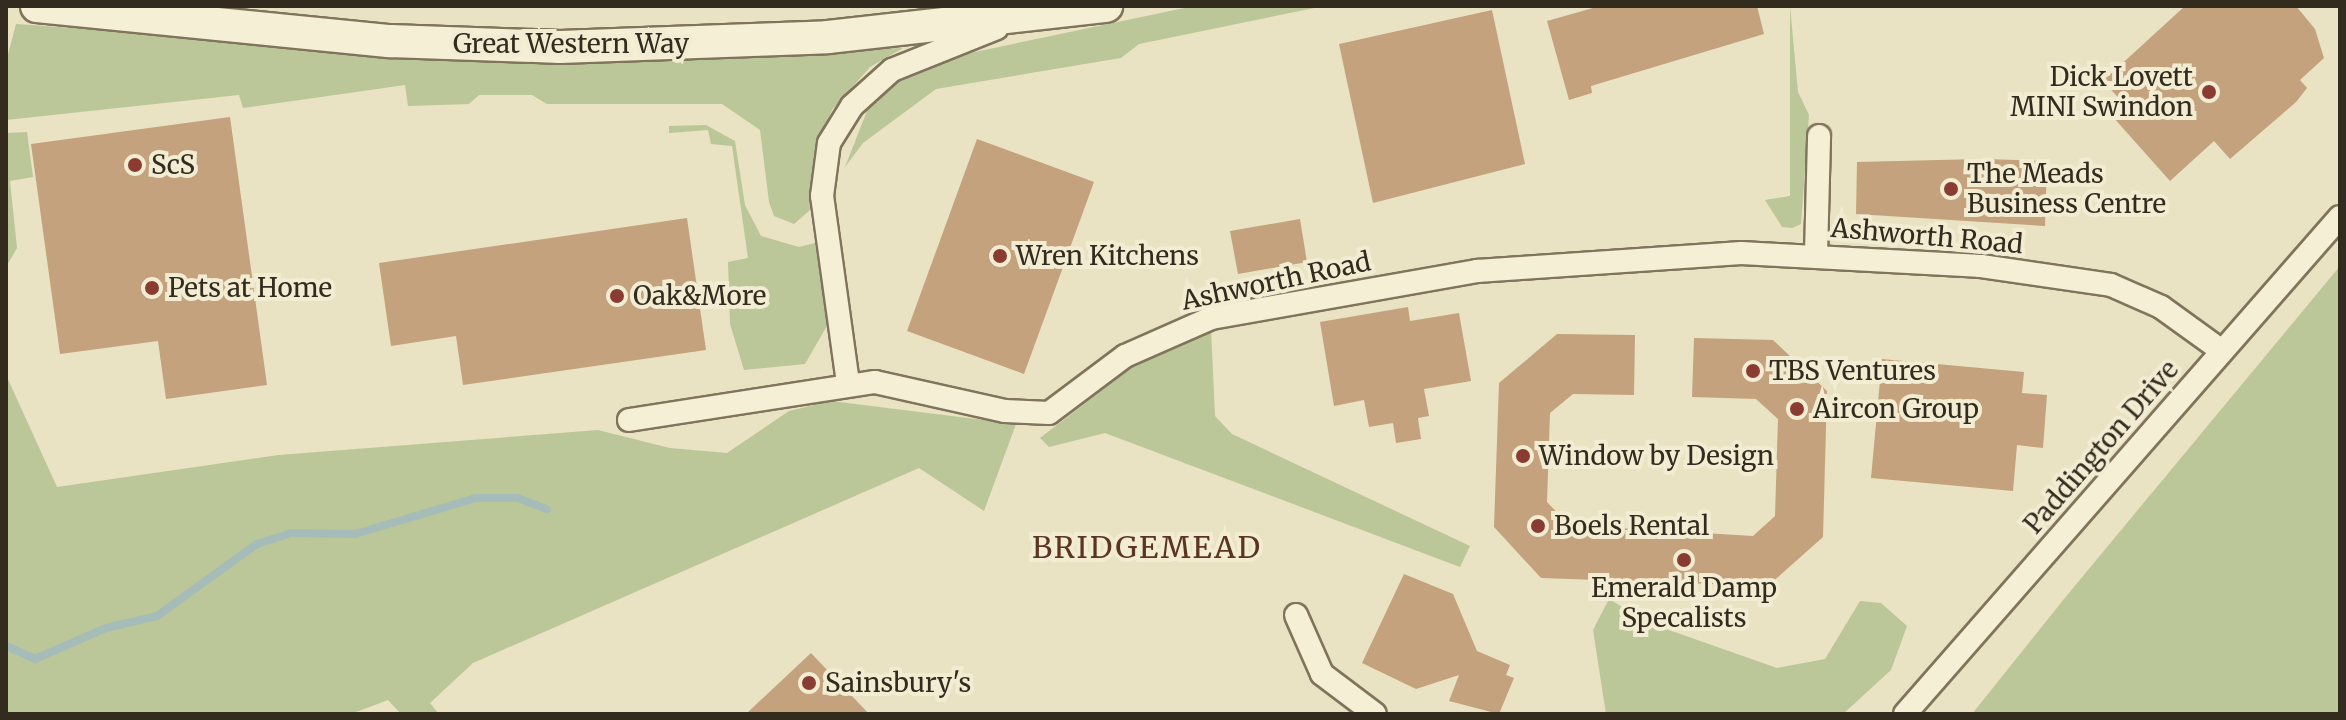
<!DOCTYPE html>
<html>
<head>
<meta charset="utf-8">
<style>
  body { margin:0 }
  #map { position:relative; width:2346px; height:720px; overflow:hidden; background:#e9e2c3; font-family:Merriweather,serif }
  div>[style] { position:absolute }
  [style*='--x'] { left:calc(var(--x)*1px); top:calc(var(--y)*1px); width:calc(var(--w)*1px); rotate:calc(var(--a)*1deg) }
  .green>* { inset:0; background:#bbc699 }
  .stream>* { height:8px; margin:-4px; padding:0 4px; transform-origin:4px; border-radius:4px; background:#a5bcb8 }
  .building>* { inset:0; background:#c3a27d }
  .roads { filter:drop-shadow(2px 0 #81745c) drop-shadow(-2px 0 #81745c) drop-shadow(0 2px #81745c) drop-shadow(0 -2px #81745c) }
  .minor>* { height:22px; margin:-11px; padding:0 11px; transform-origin:11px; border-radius:11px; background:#f5efd6 }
  .secondary>* { height:32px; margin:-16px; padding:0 16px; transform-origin:16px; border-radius:16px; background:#f5efd6 }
  .dots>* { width:22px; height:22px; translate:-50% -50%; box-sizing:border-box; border:4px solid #f1ecd2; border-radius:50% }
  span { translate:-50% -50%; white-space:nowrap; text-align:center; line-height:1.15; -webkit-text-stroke:8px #f1ecd2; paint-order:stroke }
  .street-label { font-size:26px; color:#332b1e }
  .poi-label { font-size:26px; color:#332b1e }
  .right { translate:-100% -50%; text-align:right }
  .left { translate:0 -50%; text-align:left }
  .quarter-label { font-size:30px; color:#5b3522; letter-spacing:2px }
  .frame { position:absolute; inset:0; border:8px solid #332b1e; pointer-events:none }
</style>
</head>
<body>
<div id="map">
  <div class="green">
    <div style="clip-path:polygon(1194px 6px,1324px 6px,1139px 44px,1121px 58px,936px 89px,863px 143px,845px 167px,867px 111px,905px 74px,946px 58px)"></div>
    <div style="clip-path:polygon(1790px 6px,1798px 92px,1809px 115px,1801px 224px,1792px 228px,1782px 227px,1765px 200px,1790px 196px)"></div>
    <div style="clip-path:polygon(16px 24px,529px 60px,903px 48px,870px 67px,832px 110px,814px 154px,810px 210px,794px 224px,774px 216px,769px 202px,760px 130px,722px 104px,547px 104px,532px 95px,479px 95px,469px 104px,408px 106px,405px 85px,243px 108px,239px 95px,6px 120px,6px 62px)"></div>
    <div style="clip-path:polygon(706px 125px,735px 141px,745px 205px,761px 236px,799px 247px,815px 243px,828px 324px,805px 364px,744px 370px,730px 324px,728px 262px,748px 258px,732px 146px,711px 144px,708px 130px,669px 133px,669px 126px)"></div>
    <div style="clip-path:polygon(27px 132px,33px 177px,10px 181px,17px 248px,6px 267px,6px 133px)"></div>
    <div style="clip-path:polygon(2340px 266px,2340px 714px,1972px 714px,2064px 599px)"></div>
    <div style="clip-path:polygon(1211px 329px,1215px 416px,1232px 434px,1470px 546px,1460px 567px,1105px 433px,1049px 447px,1040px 438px,1160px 346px)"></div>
    <div style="clip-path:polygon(6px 375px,57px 487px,279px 455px,598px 430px,670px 448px,727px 453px,789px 411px,831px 401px,1016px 424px,984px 511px,919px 468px,473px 663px,430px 703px,439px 714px,401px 714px,388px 700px,351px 714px,6px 714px)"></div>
    <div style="clip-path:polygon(1609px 599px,1649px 623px,1777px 668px,1825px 659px,1860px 601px,1881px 603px,1907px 626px,1891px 670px,1843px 714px,1606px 714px,1593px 630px)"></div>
  </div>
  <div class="stream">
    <div style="--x:6;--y:646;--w:32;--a:24"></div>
    <div style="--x:35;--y:659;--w:77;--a:-23.6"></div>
    <div style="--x:106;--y:628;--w:52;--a:-13.2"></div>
    <div style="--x:157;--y:616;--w:123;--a:-35.8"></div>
    <div style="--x:257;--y:544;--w:35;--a:-18"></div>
    <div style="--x:290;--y:533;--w:65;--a:0.9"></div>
    <div style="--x:355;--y:534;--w:126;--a:-16.6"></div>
    <div style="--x:476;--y:498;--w:42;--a:0"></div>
    <div style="--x:518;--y:498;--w:31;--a:21"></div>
  </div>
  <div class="building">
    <div style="clip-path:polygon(1600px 6px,1757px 6px,1764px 34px,1591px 86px,1592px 93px,1569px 100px,1547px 21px)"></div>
    <div style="clip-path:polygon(2185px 6px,2296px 6px,2315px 29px,2324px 58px,2300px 80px,2307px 88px,2296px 102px,2230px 159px,2214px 141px,2170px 181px,2113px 117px,2126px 106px,2103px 81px)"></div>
    <div style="clip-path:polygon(1492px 10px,1525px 164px,1373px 203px,1339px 44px)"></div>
    <div style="clip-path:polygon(230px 117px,267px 385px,166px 399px,158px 341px,60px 354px,31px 144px)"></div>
    <div style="clip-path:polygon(977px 139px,1094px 182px,1024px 374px,907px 331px)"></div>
    <div style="clip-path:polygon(1981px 159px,2047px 161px,2045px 226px,1856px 214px,1857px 162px)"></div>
    <div style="clip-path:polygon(687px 218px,706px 350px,463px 385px,456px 336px,391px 346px,379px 263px)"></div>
    <div style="clip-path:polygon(1300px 219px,1307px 262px,1238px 274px,1230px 231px)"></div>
    <div style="clip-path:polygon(1408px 307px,1410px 321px,1459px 313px,1471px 381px,1424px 389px,1429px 416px,1418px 418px,1421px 439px,1396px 443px,1393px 423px,1369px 427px,1364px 400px,1334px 406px,1320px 322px)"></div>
    <div style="clip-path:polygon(1557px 334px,1635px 335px,1634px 395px,1573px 394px,1550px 413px,1547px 502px,1569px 525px,1753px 536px,1775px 516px,1778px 419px,1756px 399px,1692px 397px,1694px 338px,1773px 340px,1827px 391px,1823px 537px,1768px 586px,1541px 578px,1494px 527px,1499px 383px)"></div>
    <div style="clip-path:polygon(1882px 359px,2024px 372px,2022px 393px,2047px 395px,2043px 448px,2017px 445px,2013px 491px,1871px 478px)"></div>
    <div style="clip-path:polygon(1404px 574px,1453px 594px,1477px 651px,1510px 665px,1506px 675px,1514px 678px,1499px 714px,1449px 701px,1459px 675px,1416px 689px,1362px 663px)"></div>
    <div style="clip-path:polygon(811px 653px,869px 714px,746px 714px)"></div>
  </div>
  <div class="roads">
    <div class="minor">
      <div style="--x:1816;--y:254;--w:118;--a:-88.5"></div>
      <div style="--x:848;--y:383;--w:189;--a:-97.9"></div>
      <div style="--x:822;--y:196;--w:53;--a:-82.5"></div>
      <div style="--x:829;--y:143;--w:44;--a:-58.1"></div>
      <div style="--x:852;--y:106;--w:54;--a:-42"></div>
      <div style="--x:892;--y:70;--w:113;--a:-21.8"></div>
      <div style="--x:629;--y:420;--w:249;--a:-8.8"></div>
      <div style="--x:875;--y:382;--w:133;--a:12.6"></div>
      <div style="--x:1005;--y:411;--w:44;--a:2.6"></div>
      <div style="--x:1049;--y:413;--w:95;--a:-36.9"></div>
      <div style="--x:1125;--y:356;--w:94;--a:-23.8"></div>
      <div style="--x:1211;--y:318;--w:270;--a:-10"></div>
      <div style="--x:1477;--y:271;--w:265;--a:-3.9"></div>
      <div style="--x:1741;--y:253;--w:240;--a:3.1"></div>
      <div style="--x:1981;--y:266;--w:131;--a:8.3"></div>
      <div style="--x:2111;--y:285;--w:55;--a:23.7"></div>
      <div style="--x:2161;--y:307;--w:75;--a:35.8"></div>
      <div style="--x:1296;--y:615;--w:64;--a:66.2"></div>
      <div style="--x:1322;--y:674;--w:66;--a:37"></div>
      <div style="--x:1905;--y:714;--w:660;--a:-48.81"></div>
    </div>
    <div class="secondary">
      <div style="--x:37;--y:6;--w:355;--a:5.7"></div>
      <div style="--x:390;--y:41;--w:170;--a:2"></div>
      <div style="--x:560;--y:47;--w:268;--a:-2.1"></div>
      <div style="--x:828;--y:37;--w:280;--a:-6.4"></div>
    </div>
  </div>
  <div class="dots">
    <div style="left:2209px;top:92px;background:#8a3c32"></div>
    <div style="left:135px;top:165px;background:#8a3c32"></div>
    <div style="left:1951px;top:189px;background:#8a3c32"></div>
    <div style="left:1000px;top:256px;background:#8a3c32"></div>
    <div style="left:152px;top:288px;background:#8a3c32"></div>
    <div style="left:617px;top:296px;background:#8a3c32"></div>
    <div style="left:1753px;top:371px;background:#8a3c32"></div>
    <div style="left:1797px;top:409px;background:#8a3c32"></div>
    <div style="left:1523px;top:456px;background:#8a3c32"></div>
    <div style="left:1538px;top:526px;background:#8a3c32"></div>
    <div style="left:1684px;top:560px;background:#8a3c32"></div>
    <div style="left:809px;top:683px;background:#8a3c32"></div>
  </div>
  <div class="street-label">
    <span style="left:571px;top:44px">Great Western Way</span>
    <span style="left:1927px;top:236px;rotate:5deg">Ashworth Road</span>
    <span style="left:1276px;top:281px;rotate:-12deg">Ashworth Road</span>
    <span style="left:2101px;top:447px;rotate:-49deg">Paddington Drive</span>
  </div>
  <div class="poi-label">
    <span class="right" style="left:2193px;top:92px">Dick Lovett<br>MINI Swindon</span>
    <span class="left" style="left:151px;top:165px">ScS</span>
    <span class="left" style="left:1967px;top:189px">The Meads<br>Business Centre</span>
    <span class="left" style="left:1016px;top:256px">Wren Kitchens</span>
    <span class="left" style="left:168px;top:288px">Pets at Home</span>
    <span class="left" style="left:633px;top:296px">Oak&amp;More</span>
    <span class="left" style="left:1769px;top:371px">TBS Ventures</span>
    <span class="left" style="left:1813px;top:409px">Aircon Group</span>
    <span class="left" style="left:1539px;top:456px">Window by Design</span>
    <span class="left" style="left:1554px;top:526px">Boels Rental</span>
    <span style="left:1684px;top:603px">Emerald Damp<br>Specalists</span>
    <span class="left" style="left:825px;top:683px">Sainsbury's</span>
  </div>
  <div class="quarter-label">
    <span style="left:1147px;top:547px">BRIDGEMEAD</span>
  </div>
  <div class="frame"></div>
</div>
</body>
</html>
